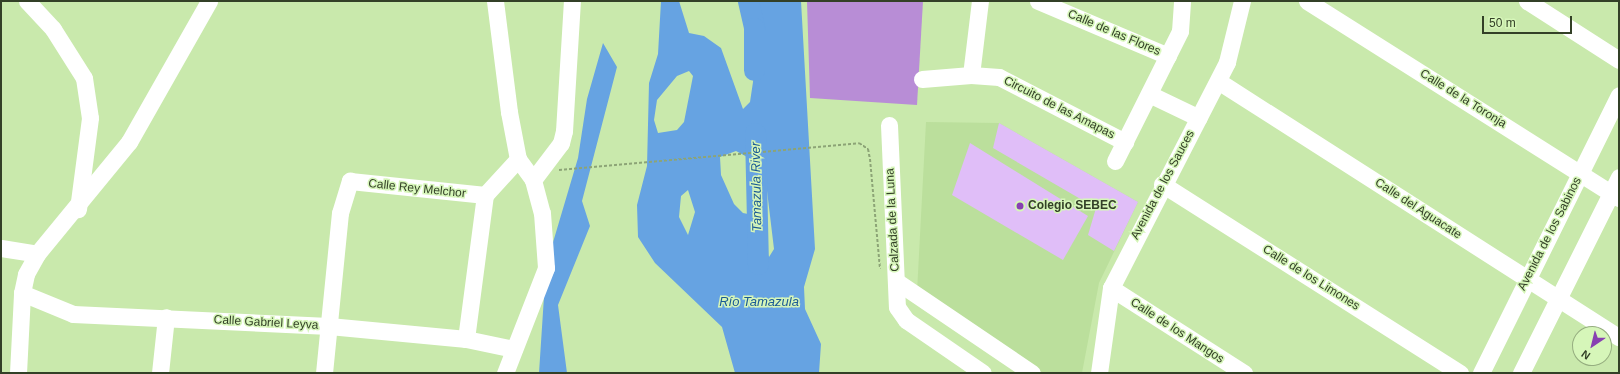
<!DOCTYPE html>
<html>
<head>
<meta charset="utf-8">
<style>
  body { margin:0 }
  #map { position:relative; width:1620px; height:374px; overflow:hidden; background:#c9e9ac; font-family:Helvetica,sans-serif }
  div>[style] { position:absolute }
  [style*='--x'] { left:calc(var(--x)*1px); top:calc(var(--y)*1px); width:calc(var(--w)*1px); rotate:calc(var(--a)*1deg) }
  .built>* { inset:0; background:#bbdf9c }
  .green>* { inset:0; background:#e0bef8 }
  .forest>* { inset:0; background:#b88dd6 }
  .water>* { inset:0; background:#66a3e2 }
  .river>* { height:21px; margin:-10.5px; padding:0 10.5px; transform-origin:10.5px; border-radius:10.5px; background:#66a3e2 }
  .path>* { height:2px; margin-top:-1px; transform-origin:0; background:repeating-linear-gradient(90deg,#8ca476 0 3px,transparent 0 5px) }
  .minor>* { height:17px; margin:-8.5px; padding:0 8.5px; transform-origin:8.5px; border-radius:8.5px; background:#fff }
  .dots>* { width:11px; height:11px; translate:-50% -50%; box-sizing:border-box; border:2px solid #d6f6b9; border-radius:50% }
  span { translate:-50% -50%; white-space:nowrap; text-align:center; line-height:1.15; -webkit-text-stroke:3px #d6f6b9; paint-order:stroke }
  .street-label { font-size:12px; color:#334027 }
  .poi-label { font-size:12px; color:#334027; font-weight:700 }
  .left { translate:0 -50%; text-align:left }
  .water-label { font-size:13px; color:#195994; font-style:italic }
  .frame { position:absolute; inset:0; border:2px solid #334027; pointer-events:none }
  .north { position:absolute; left:1572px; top:326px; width:40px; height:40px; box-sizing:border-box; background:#d6f6b9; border:1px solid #95ad7f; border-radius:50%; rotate:215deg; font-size:11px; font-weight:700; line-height:16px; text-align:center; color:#334027 }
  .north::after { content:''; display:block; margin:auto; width:14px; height:18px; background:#8840b2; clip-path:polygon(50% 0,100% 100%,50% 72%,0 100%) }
  .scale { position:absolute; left:1482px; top:16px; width:90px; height:18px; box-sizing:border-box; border:2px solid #334027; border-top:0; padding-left:5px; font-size:12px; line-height:14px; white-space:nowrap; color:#334027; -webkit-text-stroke:3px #d6f6b9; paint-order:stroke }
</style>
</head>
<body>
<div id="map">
  <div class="built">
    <div style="clip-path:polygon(926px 122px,999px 123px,1138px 202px,1099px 283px,1082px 373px,1040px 373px,917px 292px)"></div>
  </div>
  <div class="green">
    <div style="clip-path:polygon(999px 123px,1138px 202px,1114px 251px,1088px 235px,1096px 208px,993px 148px)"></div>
    <div style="clip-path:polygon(970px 143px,1088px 216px,1063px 260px,952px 195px)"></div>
  </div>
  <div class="forest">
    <div style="clip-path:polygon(807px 1px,923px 1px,917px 105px,810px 98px)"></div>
  </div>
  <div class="water">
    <div style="clip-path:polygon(evenodd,661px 1px,679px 1px,689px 33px,704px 36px,721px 48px,743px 109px,750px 102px,753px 82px,756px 28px,752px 1px,801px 1px,815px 249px,804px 287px,805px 309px,821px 344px,819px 373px,735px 373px,722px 327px,655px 263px,638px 237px,637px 205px,647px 166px,649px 83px,658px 54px,661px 1px,689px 71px,693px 76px,684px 122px,677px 130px,658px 133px,654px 120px,657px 100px,677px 76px,689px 71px,661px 1px,736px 151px,764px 166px,774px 249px,769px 257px,754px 228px,753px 215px,743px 213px,734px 204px,721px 175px,720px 157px,736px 151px,661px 1px,688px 190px,695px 212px,688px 235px,679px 217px,681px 196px,688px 190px)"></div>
    <div style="clip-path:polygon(603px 43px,617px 67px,582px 201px,590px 226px,558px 305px,567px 373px,539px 373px,546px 266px,578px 158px,587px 99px)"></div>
  </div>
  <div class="river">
    <div style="--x:748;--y:1;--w:28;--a:77"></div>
    <div style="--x:754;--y:28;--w:42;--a:90"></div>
    <div style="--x:755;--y:133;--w:131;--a:88.7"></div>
  </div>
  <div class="path">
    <div style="--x:559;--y:170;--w:301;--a:-5.1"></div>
    <div style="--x:859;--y:143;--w:11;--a:34"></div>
    <div style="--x:868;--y:149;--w:10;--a:79"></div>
    <div style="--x:870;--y:159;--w:110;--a:84.8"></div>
  </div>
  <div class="minor">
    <div style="--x:27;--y:1;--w:38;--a:47"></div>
    <div style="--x:53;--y:29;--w:58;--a:57.7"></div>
    <div style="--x:84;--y:78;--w:40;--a:81.5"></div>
    <div style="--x:90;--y:118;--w:92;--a:97.5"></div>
    <div style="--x:495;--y:1;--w:112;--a:82.8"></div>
    <div style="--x:509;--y:112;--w:48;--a:79.2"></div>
    <div style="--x:518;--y:159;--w:26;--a:54"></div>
    <div style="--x:533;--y:180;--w:34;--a:75"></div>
    <div style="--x:542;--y:213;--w:55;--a:85.8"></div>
    <div style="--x:546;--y:268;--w:113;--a:111.3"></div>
    <div style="--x:1038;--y:1;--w:141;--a:22.9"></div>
    <div style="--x:1307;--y:1;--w:369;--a:32.3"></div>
    <div style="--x:1527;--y:1;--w:109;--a:32.7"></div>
    <div style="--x:971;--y:75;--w:75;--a:-83.1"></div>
    <div style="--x:922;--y:79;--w:49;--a:-4.7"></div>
    <div style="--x:971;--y:75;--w:28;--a:4"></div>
    <div style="--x:999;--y:77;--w:142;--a:27.3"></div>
    <div style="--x:1218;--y:81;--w:476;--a:32.6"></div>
    <div style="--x:1149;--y:94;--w:55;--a:25.6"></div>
    <div style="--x:889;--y:125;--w:182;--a:87.5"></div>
    <div style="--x:897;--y:307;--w:16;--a:55"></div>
    <div style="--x:906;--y:320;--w:93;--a:34.5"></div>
    <div style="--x:1115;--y:161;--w:145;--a:-63.4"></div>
    <div style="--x:1180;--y:31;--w:30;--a:-86"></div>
    <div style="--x:533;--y:180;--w:46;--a:-52.9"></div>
    <div style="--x:561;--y:143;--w:12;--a:-76"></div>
    <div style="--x:564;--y:131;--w:130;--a:-86.5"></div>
    <div style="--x:1162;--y:184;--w:353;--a:32.4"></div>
    <div style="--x:1;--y:248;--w:36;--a:9"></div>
    <div style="--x:896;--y:281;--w:164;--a:34.1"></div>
    <div style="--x:1111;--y:288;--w:158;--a:32.6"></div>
    <div style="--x:22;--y:293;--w:55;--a:22.4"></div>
    <div style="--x:73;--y:314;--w:256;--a:2.7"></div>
    <div style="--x:329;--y:326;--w:138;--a:5.4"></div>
    <div style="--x:466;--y:339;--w:49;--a:11.8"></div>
    <div style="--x:466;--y:339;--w:145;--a:-82.5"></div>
    <div style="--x:485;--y:195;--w:49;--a:-47.5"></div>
    <div style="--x:18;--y:373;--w:80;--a:-87.1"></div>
    <div style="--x:22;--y:293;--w:19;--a:-78"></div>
    <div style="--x:26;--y:274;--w:23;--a:-61"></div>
    <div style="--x:37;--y:254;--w:145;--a:-50.6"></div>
    <div style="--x:129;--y:142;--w:162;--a:-60.4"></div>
    <div style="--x:160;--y:373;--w:56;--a:-83.9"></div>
    <div style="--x:324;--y:373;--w:161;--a:-84.3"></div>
    <div style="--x:340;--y:213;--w:34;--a:-73"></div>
    <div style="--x:350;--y:181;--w:136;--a:5.9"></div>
    <div style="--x:1099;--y:373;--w:86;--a:-82"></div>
    <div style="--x:1111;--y:288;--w:254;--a:-62.8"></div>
    <div style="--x:1227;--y:62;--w:63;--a:-76.2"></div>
    <div style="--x:1481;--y:373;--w:310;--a:-63.6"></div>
    <div style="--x:1521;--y:373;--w:219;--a:-63.4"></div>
  </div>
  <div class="dots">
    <div style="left:1020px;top:206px;background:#8840b2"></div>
  </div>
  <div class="street-label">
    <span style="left:1114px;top:33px;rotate:23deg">Calle de las Flores</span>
    <span style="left:1463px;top:99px;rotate:32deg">Calle de la Toronja</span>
    <span style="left:1059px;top:108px;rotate:27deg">Circuito de las Amapas</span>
    <span style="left:1163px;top:185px;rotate:-62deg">Avenida de los Sauces</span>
    <span style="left:417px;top:189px;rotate:6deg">Calle Rey Melchor</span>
    <span style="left:1418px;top:209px;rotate:33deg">Calle del Aguacate</span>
    <span style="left:893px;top:220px;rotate:-93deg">Calzada de la Luna</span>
    <span style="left:1550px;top:234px;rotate:-63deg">Avenida de los Sabinos</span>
    <span style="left:1311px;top:278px;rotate:32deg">Calle de los Limones</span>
    <span style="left:266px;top:323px;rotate:3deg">Calle Gabriel Leyva</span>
    <span style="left:1177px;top:331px;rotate:33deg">Calle de los Mangos</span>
  </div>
  <div class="poi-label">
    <span class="left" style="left:1028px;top:206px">Colegio SEBEC</span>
  </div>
  <div class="water-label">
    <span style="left:757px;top:187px;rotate:-91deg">Tamazula River</span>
    <span style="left:759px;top:302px">Río Tamazula</span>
  </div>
  <div class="frame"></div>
  <div class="north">N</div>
  <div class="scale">50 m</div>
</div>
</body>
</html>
